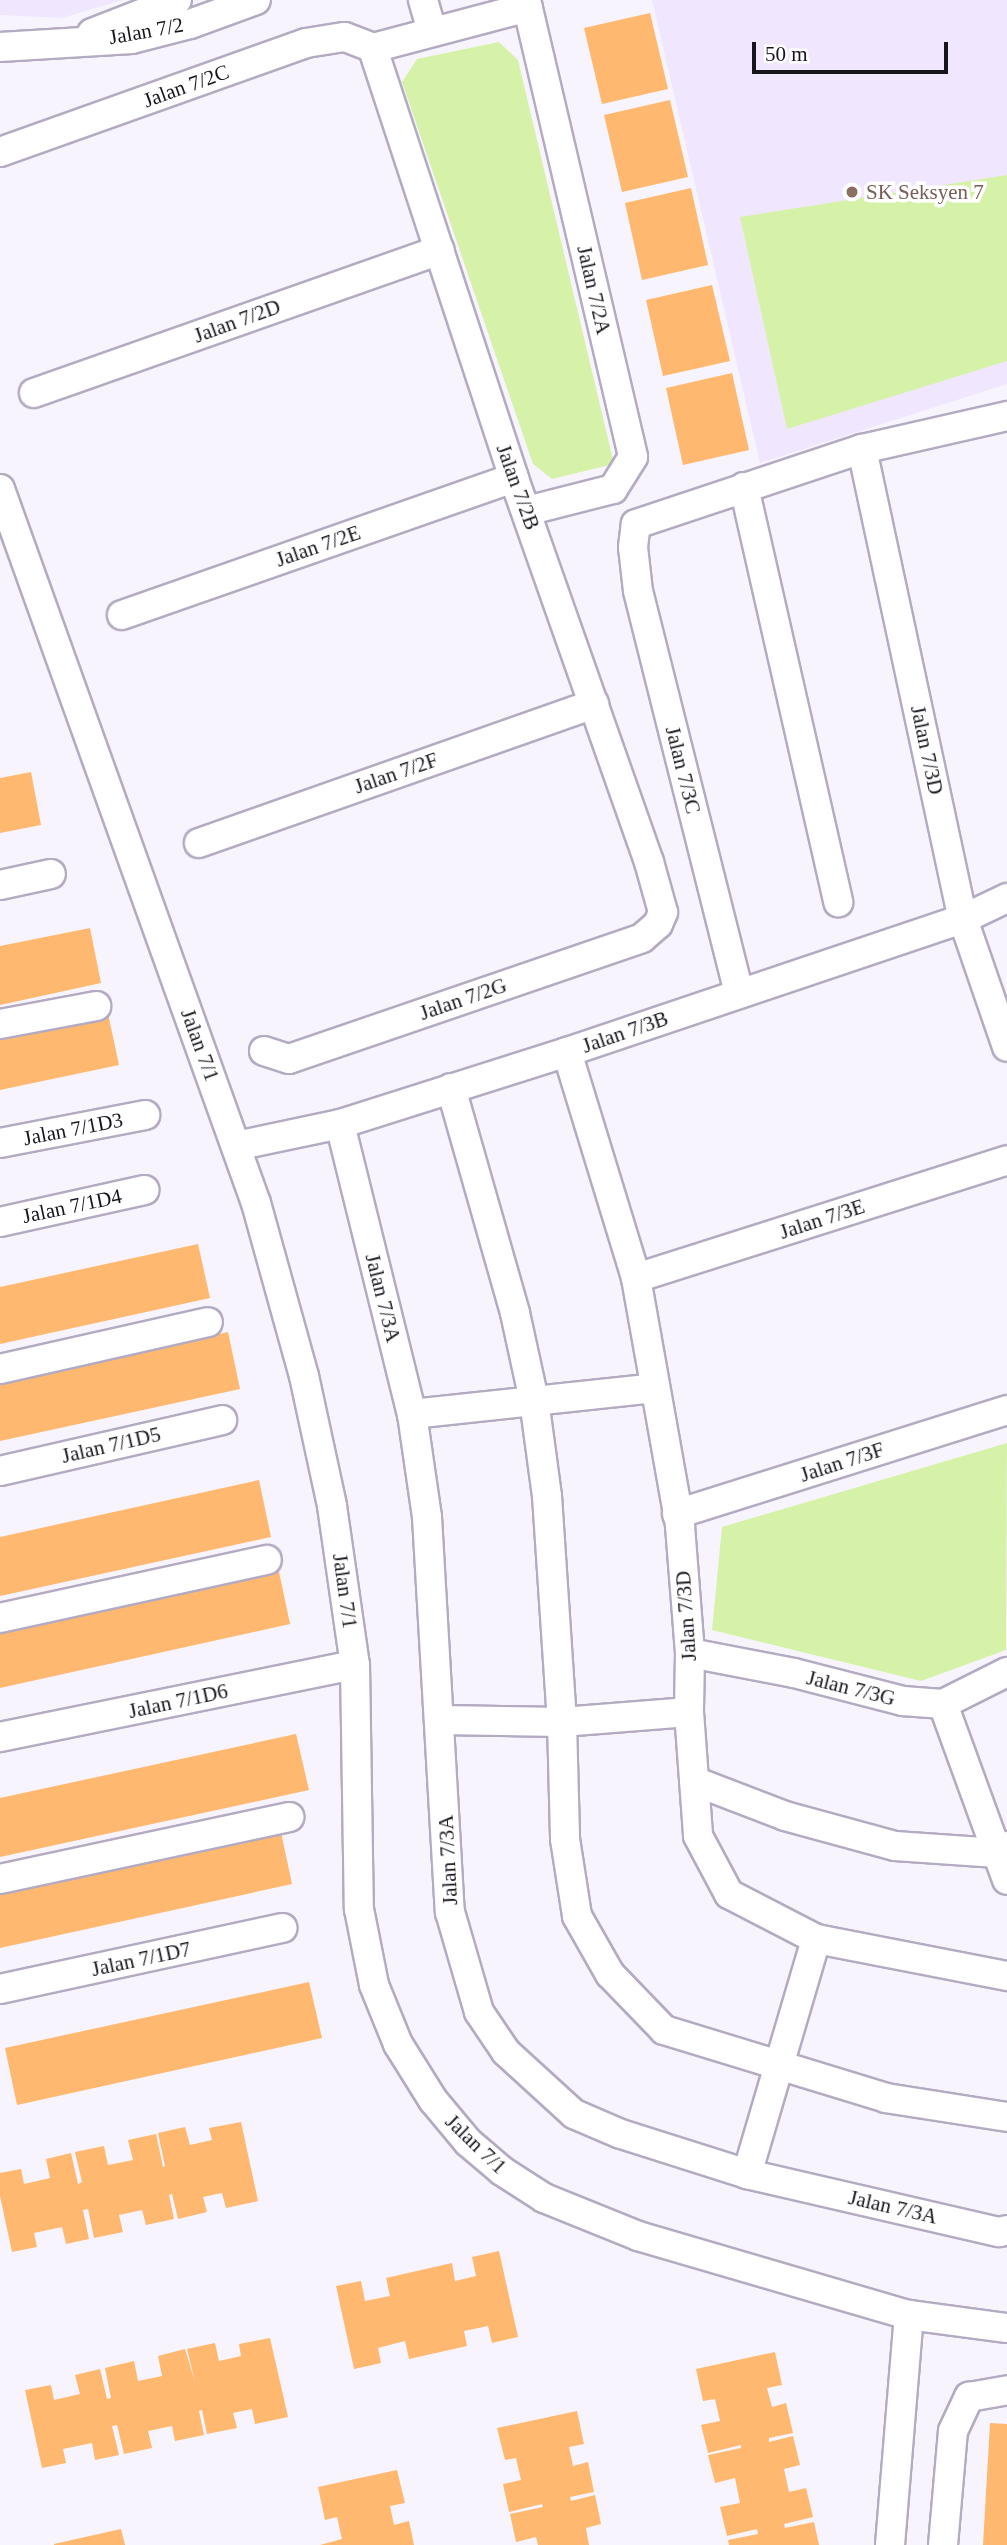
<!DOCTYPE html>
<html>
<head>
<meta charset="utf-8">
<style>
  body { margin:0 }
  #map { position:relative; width:1007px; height:2545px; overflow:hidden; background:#f7f4fd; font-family:"Times New Roman",serif }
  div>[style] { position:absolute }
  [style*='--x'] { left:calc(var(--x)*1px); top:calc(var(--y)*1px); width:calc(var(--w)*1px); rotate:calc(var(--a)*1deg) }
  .built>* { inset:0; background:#f0e7ff }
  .green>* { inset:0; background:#d6f2a9 }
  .building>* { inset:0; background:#feb86f }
  .roads { filter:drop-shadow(2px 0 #b4abc2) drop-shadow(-2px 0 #b4abc2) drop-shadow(0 2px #b4abc2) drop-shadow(0 -2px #b4abc2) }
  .minor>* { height:28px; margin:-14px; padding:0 14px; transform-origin:14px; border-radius:14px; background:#fff }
  .dots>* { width:19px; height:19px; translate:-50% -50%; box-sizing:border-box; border:4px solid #fff; border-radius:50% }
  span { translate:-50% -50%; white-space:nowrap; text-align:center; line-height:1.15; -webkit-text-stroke:7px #fff; paint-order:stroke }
  .street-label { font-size:21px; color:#17141c }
  .education-label { font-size:21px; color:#785e54 }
  .left { translate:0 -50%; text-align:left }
  .scale { position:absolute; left:752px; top:42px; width:196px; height:32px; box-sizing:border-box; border:4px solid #17141c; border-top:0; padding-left:9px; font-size:21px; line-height:24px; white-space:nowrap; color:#17141c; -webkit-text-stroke:5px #fff; paint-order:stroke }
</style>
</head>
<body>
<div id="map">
  <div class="built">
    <div style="clip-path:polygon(0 0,122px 0,62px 18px,0 15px)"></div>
    <div style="clip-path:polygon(652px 0,1007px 0,1007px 384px,760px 463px)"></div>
  </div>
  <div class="green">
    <div style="clip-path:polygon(499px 42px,518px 60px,614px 464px,552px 479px,533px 464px,402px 82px,417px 59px)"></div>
    <div style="clip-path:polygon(1007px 175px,1007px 361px,787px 429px,740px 217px)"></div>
    <div style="clip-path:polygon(1007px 1443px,1006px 1650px,921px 1681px,712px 1630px,722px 1527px)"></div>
  </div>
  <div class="building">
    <div style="clip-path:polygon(650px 13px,668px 89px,602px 104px,584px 28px)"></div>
    <div style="clip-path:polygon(670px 100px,688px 177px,622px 192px,604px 115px)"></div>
    <div style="clip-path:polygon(691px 188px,708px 265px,642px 280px,625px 203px)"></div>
    <div style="clip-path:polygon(712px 285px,730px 361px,663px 376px,646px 300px)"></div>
    <div style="clip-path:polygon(732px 373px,749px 450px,683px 465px,666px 388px)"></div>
    <div style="clip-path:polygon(31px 772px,41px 825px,0 833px,0 778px)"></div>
    <div style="clip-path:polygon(90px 928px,101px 983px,0 1005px,0 946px)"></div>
    <div style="clip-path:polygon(107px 1009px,119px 1065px,0 1090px,0 1031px)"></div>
    <div style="clip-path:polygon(198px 1244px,210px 1298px,0 1344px,0 1287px)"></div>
    <div style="clip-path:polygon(228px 1332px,240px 1389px,0 1441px,0 1382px)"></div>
    <div style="clip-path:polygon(259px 1480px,271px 1537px,0 1596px,0 1537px)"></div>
    <div style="clip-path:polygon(278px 1567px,290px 1624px,0 1688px,0 1628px)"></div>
    <div style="clip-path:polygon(296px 1734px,309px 1790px,0 1857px,0 1798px)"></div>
    <div style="clip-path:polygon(280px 1828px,292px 1884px,0 1948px,0 1889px)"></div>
    <div style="clip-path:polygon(309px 1982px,322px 2038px,17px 2105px,5px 2048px)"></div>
    <div style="clip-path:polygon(241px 2122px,258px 2201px,226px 2208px,222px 2193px,203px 2197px,207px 2212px,178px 2219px,172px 2194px,169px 2195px,174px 2219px,146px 2225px,142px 2210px,119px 2215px,123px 2232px,94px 2238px,88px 2209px,83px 2210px,89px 2239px,66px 2244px,62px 2227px,34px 2233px,37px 2247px,12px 2252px,0 2196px,0 2173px,21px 2169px,24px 2184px,50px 2178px,46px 2159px,71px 2153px,78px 2184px,82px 2182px,75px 2152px,104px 2146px,108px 2165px,133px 2160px,128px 2140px,156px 2134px,163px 2167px,165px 2166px,158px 2133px,185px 2127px,190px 2145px,212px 2140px,209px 2128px)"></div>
    <div style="clip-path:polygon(499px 2251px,518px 2337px,492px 2343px,488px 2326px,464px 2331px,467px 2346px,409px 2359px,405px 2341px,378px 2348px,381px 2363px,354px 2369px,336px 2286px,361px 2281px,365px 2301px,390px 2296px,386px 2278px,452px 2263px,455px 2281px,476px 2276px,472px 2257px)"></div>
    <div style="clip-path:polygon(270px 2338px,288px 2417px,255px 2424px,252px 2409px,233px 2413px,237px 2428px,207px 2434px,202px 2410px,199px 2411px,204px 2435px,175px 2441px,172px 2426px,148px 2431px,152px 2448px,124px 2454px,117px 2425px,112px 2426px,119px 2455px,95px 2460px,92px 2443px,63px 2449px,66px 2463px,42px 2468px,25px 2390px,51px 2385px,54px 2400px,80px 2394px,75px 2375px,100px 2369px,107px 2399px,111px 2398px,105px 2368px,134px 2361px,138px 2381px,162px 2376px,158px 2356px,185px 2349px,195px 2382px,187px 2349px,215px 2343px,219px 2361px,241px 2356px,239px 2344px)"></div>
    <div style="clip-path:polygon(775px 2352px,782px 2385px,767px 2388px,772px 2407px,786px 2403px,793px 2433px,769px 2438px,769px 2442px,793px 2436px,800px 2465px,784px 2469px,789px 2492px,806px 2488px,813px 2517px,784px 2524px,785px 2528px,814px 2522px,819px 2545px,729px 2545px,728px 2540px,758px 2534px,757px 2529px,727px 2536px,720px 2507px,740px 2503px,735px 2478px,715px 2483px,708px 2455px,741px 2448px,741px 2445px,708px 2453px,701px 2425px,720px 2421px,715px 2399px,703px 2401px,696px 2369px)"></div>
    <div style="clip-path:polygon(577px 2411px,584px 2444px,569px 2447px,573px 2466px,588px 2462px,594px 2492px,570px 2497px,571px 2501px,595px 2495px,601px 2524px,586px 2528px,589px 2545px,538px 2545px,536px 2537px,516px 2542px,510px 2514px,543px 2507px,542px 2504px,509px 2512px,503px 2484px,521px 2480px,516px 2458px,505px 2460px,497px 2428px)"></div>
    <div style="clip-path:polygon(990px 2423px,1007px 2424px,1007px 2545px,983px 2545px)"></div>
    <div style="clip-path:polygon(397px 2470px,405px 2503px,390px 2506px,394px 2525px,409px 2521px,414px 2545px,320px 2545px,342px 2539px,337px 2517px,325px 2520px,318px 2487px)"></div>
    <div style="clip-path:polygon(121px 2529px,125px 2545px,54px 2545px,54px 2544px)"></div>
  </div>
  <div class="roads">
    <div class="minor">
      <div style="--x:423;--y:0;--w:33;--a:74"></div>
      <div style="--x:526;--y:0;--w:469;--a:76.8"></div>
      <div style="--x:633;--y:457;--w:38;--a:122"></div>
      <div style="--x:613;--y:489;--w:89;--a:165.7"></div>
      <div style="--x:92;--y:33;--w:91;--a:-21.2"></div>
      <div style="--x:0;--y:47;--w:132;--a:-3.5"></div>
      <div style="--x:132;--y:39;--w:60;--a:-14.5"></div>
      <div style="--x:190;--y:24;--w:70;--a:-20"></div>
      <div style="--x:373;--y:48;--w:160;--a:-14.8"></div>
      <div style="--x:0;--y:152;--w:325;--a:-19.6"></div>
      <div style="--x:306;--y:43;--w:39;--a:-9"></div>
      <div style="--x:345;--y:37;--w:30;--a:21"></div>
      <div style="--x:34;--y:393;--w:430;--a:-19.4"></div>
      <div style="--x:862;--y:449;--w:481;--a:77.9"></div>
      <div style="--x:963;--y:919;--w:135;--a:71"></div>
      <div style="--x:744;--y:487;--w:426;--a:77.2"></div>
      <div style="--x:0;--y:489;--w:759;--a:70.28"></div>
      <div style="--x:256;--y:1203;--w:180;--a:74.5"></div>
      <div style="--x:304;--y:1376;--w:133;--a:77.8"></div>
      <div style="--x:332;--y:1506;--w:161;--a:81.8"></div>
      <div style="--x:355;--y:1665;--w:244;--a:89.1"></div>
      <div style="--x:359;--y:1909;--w:77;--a:78.8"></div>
      <div style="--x:374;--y:1985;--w:64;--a:67.9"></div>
      <div style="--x:398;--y:2044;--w:66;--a:58"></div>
      <div style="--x:433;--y:2100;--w:55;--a:50.2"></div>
      <div style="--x:468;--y:2142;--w:45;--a:40.5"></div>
      <div style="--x:502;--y:2171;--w:50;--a:32.7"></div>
      <div style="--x:544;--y:2198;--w:101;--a:22"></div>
      <div style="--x:638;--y:2236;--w:282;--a:16.3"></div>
      <div style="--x:909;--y:2315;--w:99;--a:7.6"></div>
      <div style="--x:122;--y:615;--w:415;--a:-19.3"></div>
      <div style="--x:199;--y:843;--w:419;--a:-19.4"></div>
      <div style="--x:0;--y:885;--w:52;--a:-12.2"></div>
      <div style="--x:739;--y:993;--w:414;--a:-104.1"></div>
      <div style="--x:638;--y:591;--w:44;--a:-96.5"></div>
      <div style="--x:633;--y:547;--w:23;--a:-83"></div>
      <div style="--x:636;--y:524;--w:238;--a:-18.4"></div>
      <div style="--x:862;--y:449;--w:149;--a:-12.8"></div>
      <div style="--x:0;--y:1024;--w:98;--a:-10.6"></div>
      <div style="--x:264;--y:1051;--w:26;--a:18"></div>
      <div style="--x:289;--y:1059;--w:373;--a:-18.9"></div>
      <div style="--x:642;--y:938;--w:21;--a:-41"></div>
      <div style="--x:658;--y:924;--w:13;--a:-67"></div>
      <div style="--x:663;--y:912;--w:52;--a:-105.6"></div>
      <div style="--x:649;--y:862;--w:407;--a:-109.4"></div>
      <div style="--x:514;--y:478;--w:453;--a:-108.2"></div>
      <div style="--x:567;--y:1052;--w:236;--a:73"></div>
      <div style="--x:636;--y:1278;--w:252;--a:79.9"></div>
      <div style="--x:680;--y:1526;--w:127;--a:85.5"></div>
      <div style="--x:690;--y:1653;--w:59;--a:91"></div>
      <div style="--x:689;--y:1712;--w:124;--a:85.8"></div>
      <div style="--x:698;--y:1836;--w:66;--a:61.9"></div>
      <div style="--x:729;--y:1894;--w:98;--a:27.3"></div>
      <div style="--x:816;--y:1939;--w:195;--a:11"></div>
      <div style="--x:451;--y:1088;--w:234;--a:74.1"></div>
      <div style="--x:515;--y:1313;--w:89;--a:77.7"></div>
      <div style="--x:534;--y:1400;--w:97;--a:82.3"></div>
      <div style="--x:547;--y:1496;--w:226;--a:86.2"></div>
      <div style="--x:562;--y:1722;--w:117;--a:88.5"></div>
      <div style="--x:565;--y:1839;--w:78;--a:81.1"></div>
      <div style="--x:577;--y:1916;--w:67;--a:60.4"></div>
      <div style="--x:610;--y:1974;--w:78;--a:46"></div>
      <div style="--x:664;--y:2030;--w:232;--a:17"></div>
      <div style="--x:886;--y:2098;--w:122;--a:8.9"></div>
      <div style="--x:340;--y:1124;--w:299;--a:76.1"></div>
      <div style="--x:412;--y:1414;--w:104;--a:81.7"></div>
      <div style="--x:427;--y:1517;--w:396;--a:86.7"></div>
      <div style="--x:450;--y:1912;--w:104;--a:73.8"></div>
      <div style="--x:479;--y:2012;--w:48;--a:56"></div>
      <div style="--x:506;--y:2052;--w:92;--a:42.4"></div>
      <div style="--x:574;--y:2114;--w:51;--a:23.1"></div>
      <div style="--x:621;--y:2134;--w:132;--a:17.6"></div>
      <div style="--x:747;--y:2174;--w:259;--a:13"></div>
      <div style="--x:999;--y:2232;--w:8;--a:-14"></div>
      <div style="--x:0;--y:1143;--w:148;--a:-10.9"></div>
      <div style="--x:236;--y:1146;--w:106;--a:-11.9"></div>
      <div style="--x:340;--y:1124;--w:238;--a:-17.6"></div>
      <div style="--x:567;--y:1052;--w:418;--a:-18.6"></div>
      <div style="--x:963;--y:919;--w:49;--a:-25.5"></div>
      <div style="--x:0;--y:1222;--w:148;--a:-12.5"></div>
      <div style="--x:636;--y:1278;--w:389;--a:-17.6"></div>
      <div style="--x:0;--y:1369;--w:213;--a:-12.7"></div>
      <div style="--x:412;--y:1414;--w:244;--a:-6.1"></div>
      <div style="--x:0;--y:1471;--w:228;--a:-12.9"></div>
      <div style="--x:677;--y:1514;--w:346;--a:-17.5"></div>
      <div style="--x:0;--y:1618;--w:273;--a:-12.3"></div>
      <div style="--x:690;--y:1653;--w:106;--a:10.9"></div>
      <div style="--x:794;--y:1673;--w:113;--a:14.4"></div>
      <div style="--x:903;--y:1701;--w:40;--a:4.3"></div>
      <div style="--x:943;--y:1704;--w:72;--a:-26.6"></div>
      <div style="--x:943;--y:1704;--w:187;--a:70"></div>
      <div style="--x:441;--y:1720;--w:121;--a:0.9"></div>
      <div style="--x:562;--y:1722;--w:127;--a:-4.5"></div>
      <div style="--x:0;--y:1737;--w:362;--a:-11.5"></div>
      <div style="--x:694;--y:1781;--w:97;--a:21"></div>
      <div style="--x:785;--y:1816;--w:114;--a:15.3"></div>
      <div style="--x:895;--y:1846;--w:102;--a:3.9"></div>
      <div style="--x:997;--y:1853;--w:12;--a:-35"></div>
      <div style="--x:0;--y:1879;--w:296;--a:-12.1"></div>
      <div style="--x:0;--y:1989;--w:289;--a:-12.2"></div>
      <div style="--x:747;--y:2174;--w:245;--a:-73.6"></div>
      <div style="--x:890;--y:2545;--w:231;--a:-85.3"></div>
      <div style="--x:943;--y:2545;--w:114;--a:-85"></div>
      <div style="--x:953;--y:2431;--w:38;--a:-65"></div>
      <div style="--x:969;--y:2397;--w:39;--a:-10"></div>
    </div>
  </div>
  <div class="dots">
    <div style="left:852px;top:192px;background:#8d6e63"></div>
  </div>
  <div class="street-label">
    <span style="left:146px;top:31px;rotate:-10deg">Jalan 7/2</span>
    <span style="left:186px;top:86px;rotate:-20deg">Jalan 7/2C</span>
    <span style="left:594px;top:290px;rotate:77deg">Jalan 7/2A</span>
    <span style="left:237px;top:321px;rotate:-20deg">Jalan 7/2D</span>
    <span style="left:518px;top:487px;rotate:70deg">Jalan 7/2B</span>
    <span style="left:318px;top:546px;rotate:-19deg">Jalan 7/2E</span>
    <span style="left:927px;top:750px;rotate:78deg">Jalan 7/3D</span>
    <span style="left:683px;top:770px;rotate:76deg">Jalan 7/3C</span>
    <span style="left:396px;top:773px;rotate:-19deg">Jalan 7/2F</span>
    <span style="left:463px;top:999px;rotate:-19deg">Jalan 7/2G</span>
    <span style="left:625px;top:1032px;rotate:-19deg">Jalan 7/3B</span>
    <span style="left:200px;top:1045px;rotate:70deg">Jalan 7/1</span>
    <span style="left:73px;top:1129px;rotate:-11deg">Jalan 7/1D3</span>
    <span style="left:72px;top:1206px;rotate:-12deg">Jalan 7/1D4</span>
    <span style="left:822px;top:1219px;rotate:-18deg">Jalan 7/3E</span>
    <span style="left:383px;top:1298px;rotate:76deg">Jalan 7/3A</span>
    <span style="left:111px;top:1445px;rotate:-13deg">Jalan 7/1D5</span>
    <span style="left:842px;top:1462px;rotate:-18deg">Jalan 7/3F</span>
    <span style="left:345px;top:1591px;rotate:82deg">Jalan 7/1</span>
    <span style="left:686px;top:1616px;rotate:-94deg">Jalan 7/3D</span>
    <span style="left:851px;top:1688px;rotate:14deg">Jalan 7/3G</span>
    <span style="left:178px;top:1701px;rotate:-12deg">Jalan 7/1D6</span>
    <span style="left:448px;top:1860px;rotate:-93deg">Jalan 7/3A</span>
    <span style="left:141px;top:1959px;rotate:-12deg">Jalan 7/1D7</span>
    <span style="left:476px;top:2144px;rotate:44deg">Jalan 7/1</span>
    <span style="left:893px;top:2207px;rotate:13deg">Jalan 7/3A</span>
  </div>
  <div class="education-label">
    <span class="left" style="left:866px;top:192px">SK Seksyen 7</span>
  </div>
  <div class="scale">50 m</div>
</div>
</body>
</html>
